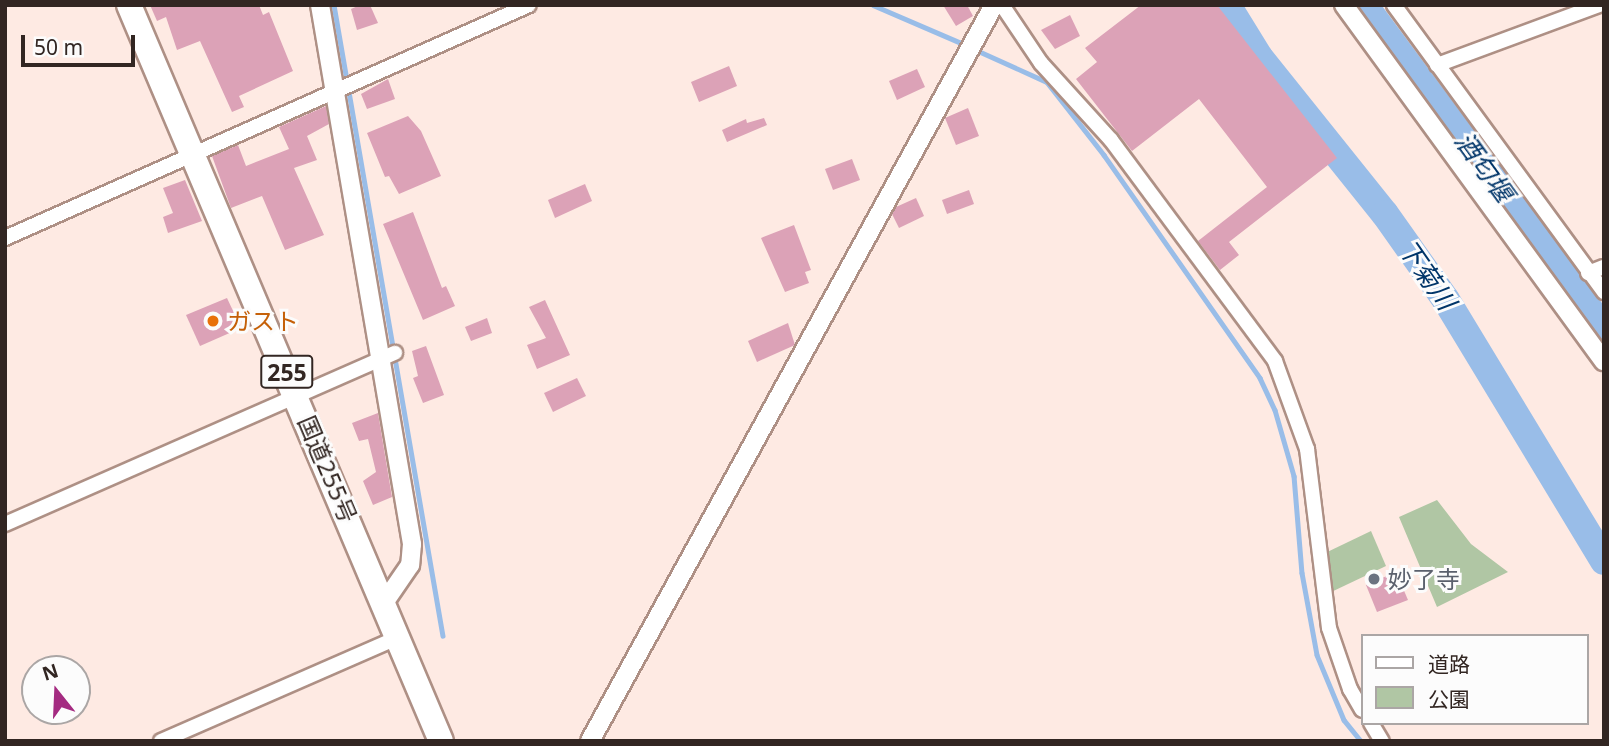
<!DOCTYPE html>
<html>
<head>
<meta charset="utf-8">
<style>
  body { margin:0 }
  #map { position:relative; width:1609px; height:746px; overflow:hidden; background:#feeae3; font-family:"Noto Sans","Noto Sans JP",sans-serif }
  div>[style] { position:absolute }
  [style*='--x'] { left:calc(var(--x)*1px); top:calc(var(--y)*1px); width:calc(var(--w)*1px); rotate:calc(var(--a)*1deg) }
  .green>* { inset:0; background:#b0c6a4 }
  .stream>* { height:4.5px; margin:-2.25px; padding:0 2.25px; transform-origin:2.25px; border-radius:2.25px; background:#99bde8 }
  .river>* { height:28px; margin:-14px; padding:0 14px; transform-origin:14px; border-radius:14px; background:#99bde8 }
  .building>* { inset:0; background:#dca2b7 }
  .roads { filter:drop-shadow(2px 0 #ae9085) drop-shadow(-2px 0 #ae9085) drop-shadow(0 2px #ae9085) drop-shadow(0 -2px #ae9085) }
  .minor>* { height:14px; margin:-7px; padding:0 7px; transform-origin:7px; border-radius:7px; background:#fff }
  .tertiary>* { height:18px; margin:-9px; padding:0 9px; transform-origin:9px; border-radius:9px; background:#fff }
  .trunk>* { height:24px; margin:-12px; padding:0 12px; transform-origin:12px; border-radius:12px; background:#fff }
  .dots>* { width:19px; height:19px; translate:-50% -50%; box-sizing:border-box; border:4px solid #fcfcfc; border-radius:50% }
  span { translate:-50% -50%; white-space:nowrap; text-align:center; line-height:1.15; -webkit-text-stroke:6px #fcfcfc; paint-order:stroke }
  .shield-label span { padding:2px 5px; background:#fcfcfc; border:2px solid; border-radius:5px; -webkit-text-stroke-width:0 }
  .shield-label { font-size:23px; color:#322622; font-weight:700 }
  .food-label { font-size:24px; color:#c56008 }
  .left { translate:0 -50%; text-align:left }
  .street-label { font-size:24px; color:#322622 }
  .worship-label { font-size:24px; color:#5b616d }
  .water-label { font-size:26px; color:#003569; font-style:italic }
  .frame { position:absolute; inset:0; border:7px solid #322622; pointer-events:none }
  .legend { position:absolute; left:1361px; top:634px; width:228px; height:91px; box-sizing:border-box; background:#fcfcfc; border:2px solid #aba6a5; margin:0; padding:9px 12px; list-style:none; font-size:21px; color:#322622 }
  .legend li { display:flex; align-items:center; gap:14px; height:35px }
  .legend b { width:35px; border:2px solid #aba6a5 }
  .north { position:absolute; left:21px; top:655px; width:70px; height:70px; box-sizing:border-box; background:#fcfcfc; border:2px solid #aba6a5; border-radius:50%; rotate:342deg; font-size:19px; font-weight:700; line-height:28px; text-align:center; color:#322622 }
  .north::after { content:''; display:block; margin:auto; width:24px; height:32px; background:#a42b81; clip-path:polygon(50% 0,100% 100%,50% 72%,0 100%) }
  .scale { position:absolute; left:21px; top:35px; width:114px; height:32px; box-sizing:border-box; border:4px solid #322622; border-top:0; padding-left:9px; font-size:21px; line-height:24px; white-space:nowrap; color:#322622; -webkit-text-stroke:5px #fcfcfc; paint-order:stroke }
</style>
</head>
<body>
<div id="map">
  <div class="green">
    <div style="clip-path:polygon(1437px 500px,1471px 544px,1508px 572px,1437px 607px,1399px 517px)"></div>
    <div style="clip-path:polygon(1371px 531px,1386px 566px,1327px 594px,1321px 555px)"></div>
  </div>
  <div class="stream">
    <div style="--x:334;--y:5;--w:640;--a:80.2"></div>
    <div style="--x:873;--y:5;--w:101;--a:23.3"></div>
    <div style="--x:974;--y:49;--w:80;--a:24.3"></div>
    <div style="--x:1047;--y:82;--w:93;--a:52"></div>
    <div style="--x:1104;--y:155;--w:272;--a:55"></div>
    <div style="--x:1260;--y:378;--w:35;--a:65"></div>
    <div style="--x:1275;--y:410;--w:69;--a:73.9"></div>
    <div style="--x:1294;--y:476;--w:97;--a:85.3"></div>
    <div style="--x:1302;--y:573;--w:83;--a:79.6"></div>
    <div style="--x:1317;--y:655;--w:70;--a:67.4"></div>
    <div style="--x:1344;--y:720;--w:27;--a:51"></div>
  </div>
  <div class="river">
    <div style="--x:1227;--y:5;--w:61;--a:58.4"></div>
    <div style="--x:1259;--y:57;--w:201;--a:51.3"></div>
    <div style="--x:1385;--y:214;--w:105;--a:54.7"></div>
    <div style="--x:1446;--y:300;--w:305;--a:58.8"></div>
    <div style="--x:1364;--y:5;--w:403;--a:53.5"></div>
  </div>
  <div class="building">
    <div style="clip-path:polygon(150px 5px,259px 5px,263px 15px,269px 12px,293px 71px,239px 96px,244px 107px,232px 112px,200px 41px,177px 50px,166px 17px,157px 21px)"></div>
    <div style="clip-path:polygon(360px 5px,370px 5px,378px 23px,357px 30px,351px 9px)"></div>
    <div style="clip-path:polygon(943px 5px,967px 5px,973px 16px,956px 26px)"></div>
    <div style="clip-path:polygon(1141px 5px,1217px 5px,1337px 158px,1229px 242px,1239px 255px,1220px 270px,1198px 241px,1267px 187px,1199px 99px,1132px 151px,1076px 79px,1097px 62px,1085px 48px)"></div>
    <div style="clip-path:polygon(1070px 15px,1080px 36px,1055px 49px,1041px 30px)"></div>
    <div style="clip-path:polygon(729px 66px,737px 86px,699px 102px,691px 82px)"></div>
    <div style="clip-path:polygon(917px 69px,925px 87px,897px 100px,889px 81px)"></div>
    <div style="clip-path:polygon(388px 79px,395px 99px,367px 109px,361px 94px)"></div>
    <div style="clip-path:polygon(326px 106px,329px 124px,307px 136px,317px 160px,294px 168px,324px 235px,285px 250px,262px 196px,231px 208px,212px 156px,238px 145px,246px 166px,289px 149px,279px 127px)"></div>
    <div style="clip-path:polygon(968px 108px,979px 136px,956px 145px,945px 118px)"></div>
    <div style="clip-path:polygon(408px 116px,421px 131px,441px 176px,399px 194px,389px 176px,385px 177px,367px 133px)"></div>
    <div style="clip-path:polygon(764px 118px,767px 125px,727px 142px,722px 130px,746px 119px,747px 123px)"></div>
    <div style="clip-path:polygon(852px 159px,860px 180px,833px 190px,825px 169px)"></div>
    <div style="clip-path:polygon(185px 180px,202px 221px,168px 233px,163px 217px,173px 213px,163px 188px)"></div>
    <div style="clip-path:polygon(585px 184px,592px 201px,555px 218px,548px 200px)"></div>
    <div style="clip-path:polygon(969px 190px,974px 204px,947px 214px,942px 200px)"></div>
    <div style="clip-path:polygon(916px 198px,924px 216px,899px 228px,892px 214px,896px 207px)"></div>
    <div style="clip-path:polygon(413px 212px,442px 288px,446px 286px,455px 306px,423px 320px,383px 224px)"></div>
    <div style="clip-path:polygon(794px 225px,811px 270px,805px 272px,809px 283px,785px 292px,761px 238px)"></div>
    <div style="clip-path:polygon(227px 298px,241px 328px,200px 346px,186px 315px)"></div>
    <div style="clip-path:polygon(545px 300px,570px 355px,537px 369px,527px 345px,546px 338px,529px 307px)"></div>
    <div style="clip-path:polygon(487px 318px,492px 333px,471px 341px,465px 327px)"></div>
    <div style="clip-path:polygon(788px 323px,795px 345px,757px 362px,748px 341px)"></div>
    <div style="clip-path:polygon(426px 346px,444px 395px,423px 403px,413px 378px,418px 376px,412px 351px)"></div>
    <div style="clip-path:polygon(577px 378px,586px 396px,553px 412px,544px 393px)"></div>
    <div style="clip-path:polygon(378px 413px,392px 497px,373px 505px,363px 481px,376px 472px,368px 439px,359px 441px,352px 423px)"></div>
    <div style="clip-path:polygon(1396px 572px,1408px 600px,1377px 612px,1366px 585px)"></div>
  </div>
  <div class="roads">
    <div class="minor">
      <div style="--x:1002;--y:5;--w:70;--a:56.1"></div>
      <div style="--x:1041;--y:63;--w:104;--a:47.7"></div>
      <div style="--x:1111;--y:140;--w:275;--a:53.4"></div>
      <div style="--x:1275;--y:361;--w:94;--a:70"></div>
      <div style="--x:1307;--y:449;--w:180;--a:83"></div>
      <div style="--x:1329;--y:628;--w:65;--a:71"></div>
      <div style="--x:1350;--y:689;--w:24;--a:60"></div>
      <div style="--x:1394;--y:5;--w:356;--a:53.8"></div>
      <div style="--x:1437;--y:65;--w:173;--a:-20.3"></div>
      <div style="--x:5;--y:238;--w:573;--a:-23.97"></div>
      <div style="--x:1588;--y:273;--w:17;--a:-21"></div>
      <div style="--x:5;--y:524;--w:426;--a:-23.7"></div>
      <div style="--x:1371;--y:723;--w:21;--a:59"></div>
      <div style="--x:161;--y:741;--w:260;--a:-23.6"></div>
    </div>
    <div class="tertiary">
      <div style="--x:320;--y:5;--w:547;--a:80.31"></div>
      <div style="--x:412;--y:544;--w:21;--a:95"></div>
      <div style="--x:410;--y:565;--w:46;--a:124.4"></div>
      <div style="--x:1344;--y:5;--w:441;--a:53.9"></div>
      <div style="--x:590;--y:741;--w:840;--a:-61.24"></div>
    </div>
    <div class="trunk">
      <div style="--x:129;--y:5;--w:799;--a:67.03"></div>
    </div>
  </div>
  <div class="dots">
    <div style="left:213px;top:321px;background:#e8710a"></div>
    <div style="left:1374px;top:579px;background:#6b7280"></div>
  </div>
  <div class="shield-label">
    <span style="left:287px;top:372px">255</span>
  </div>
  <div class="food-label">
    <span class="left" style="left:227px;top:321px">ガスト</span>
  </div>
  <div class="street-label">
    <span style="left:328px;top:469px;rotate:67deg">国道255号</span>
  </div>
  <div class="worship-label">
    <span class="left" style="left:1388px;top:579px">妙了寺</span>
  </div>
  <div class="water-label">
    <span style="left:1484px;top:167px;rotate:54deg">酒匂堰</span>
    <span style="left:1427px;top:275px;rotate:55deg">下菊川</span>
  </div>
  <div class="frame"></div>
  <ul class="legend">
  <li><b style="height:9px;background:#fff"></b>道路</li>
  <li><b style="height:19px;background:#b0c6a4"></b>公園</li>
  </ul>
  <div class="north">N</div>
  <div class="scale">50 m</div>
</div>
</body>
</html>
